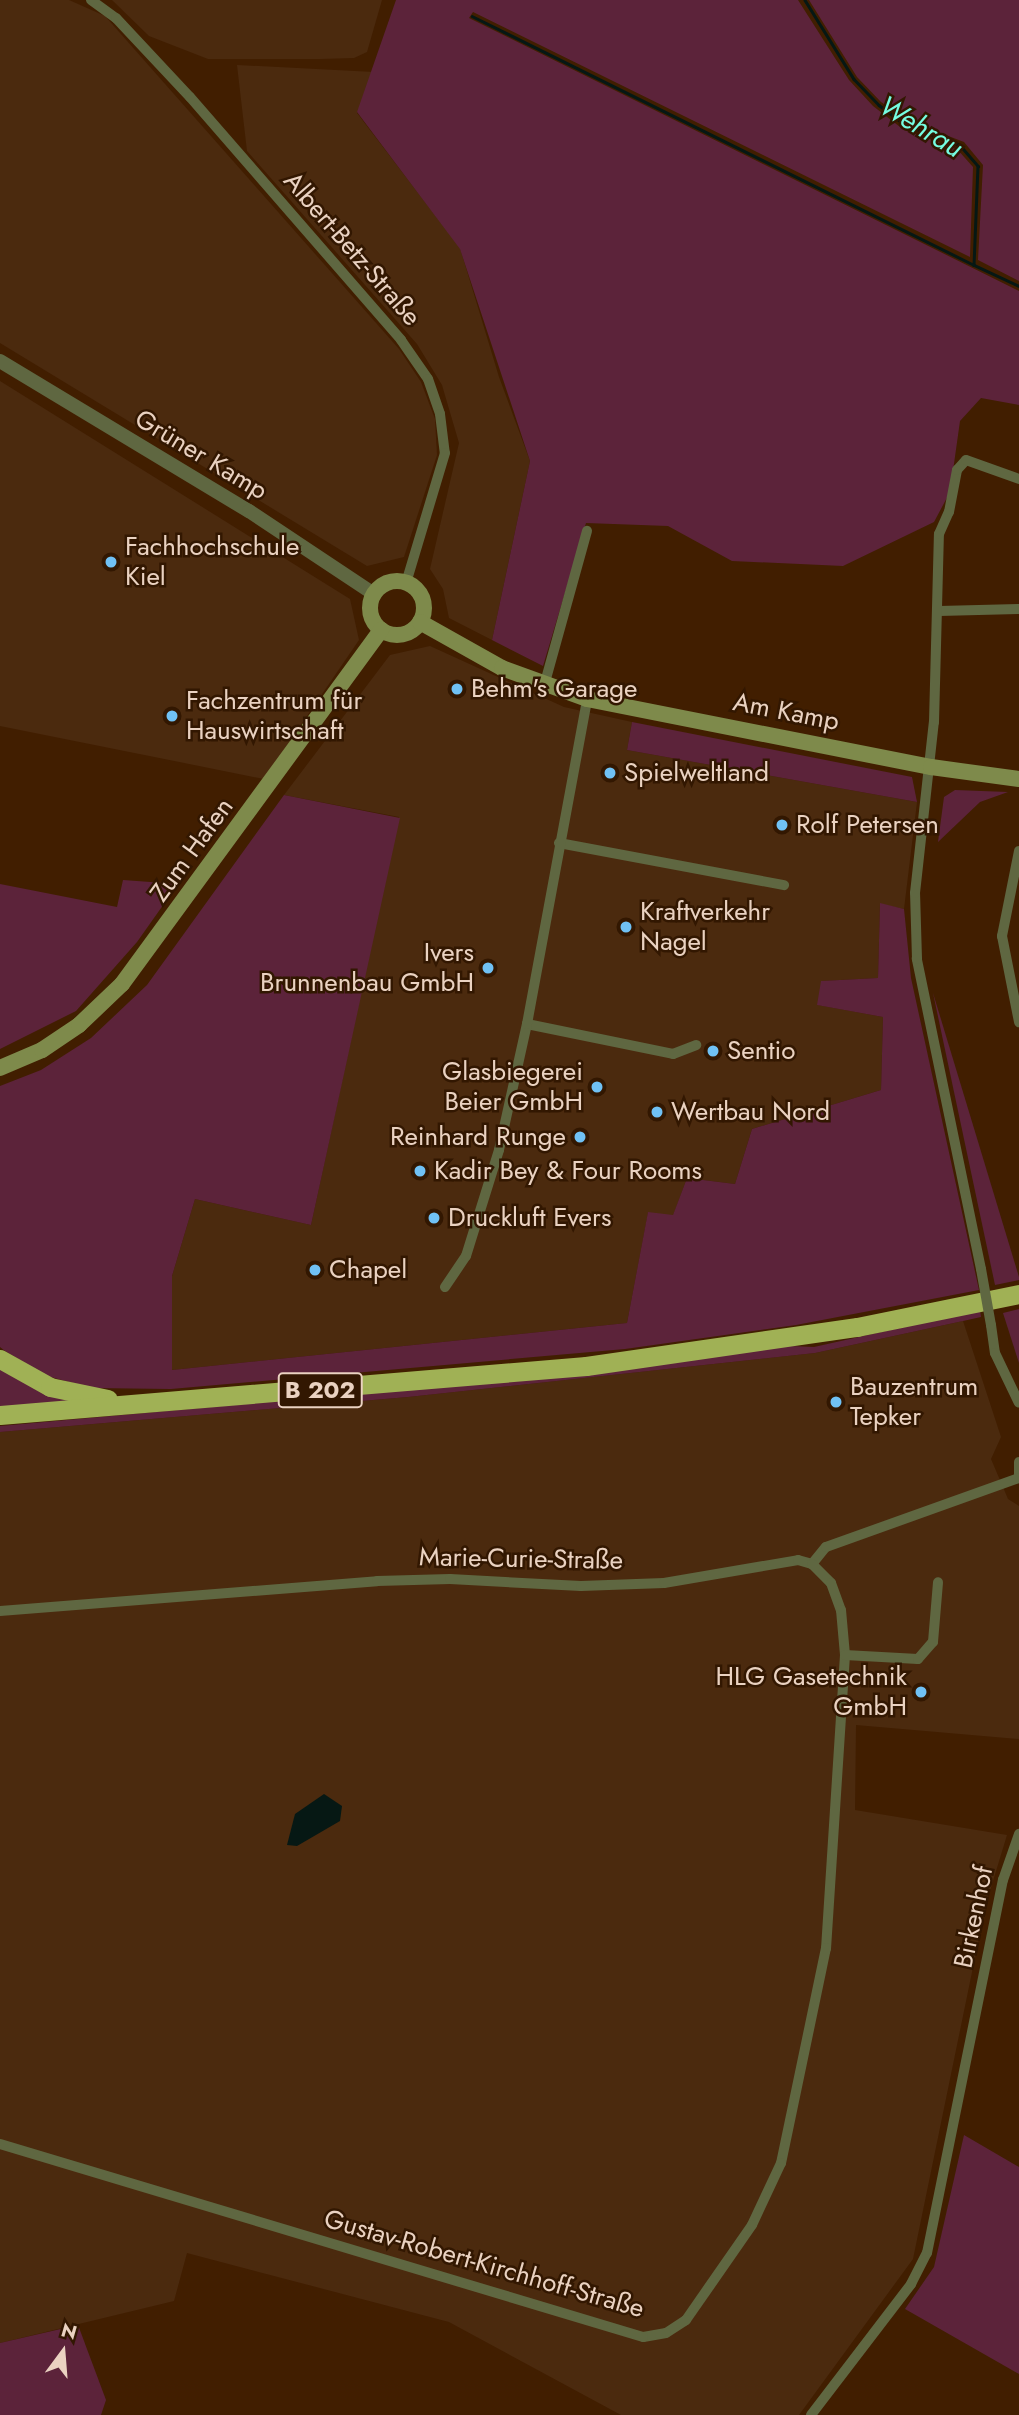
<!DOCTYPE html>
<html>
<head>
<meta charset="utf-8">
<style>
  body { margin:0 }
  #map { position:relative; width:1019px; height:2415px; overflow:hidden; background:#411e00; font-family:Jost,sans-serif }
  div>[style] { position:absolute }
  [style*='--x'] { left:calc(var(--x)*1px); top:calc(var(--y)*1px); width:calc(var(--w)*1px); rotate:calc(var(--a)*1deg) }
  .built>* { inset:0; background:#4b2a0e }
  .green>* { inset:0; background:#5c233a }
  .water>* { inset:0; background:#061814 }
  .stream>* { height:2.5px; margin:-1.25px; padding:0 1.25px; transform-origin:1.25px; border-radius:1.25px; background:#061814 }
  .minor>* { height:10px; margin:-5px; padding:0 5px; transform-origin:5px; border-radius:5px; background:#5f6741 }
  .tertiary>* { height:14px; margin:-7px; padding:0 7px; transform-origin:7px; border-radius:7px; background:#5f6741 }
  .secondary>* { height:16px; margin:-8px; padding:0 8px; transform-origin:8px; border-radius:8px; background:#7e8a4b }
  .secondary>.ring { margin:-8px; padding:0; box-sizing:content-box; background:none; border:16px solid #7e8a4b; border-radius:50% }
  .trunk>* { height:19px; margin:-9.5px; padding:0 9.5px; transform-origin:9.5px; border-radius:9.5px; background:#a0b155 }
  .minor-bridge>* { height:10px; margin:-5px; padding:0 5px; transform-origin:5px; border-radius:5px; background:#5f6741 }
  .dots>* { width:19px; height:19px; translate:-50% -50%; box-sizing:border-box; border:4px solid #321701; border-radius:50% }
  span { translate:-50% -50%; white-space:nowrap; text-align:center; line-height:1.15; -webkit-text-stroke:5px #321701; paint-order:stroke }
  .shield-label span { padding:2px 5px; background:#321701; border:2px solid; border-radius:5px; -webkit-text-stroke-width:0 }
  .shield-label { font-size:24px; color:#ead2c1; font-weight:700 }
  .street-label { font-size:26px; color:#ead2c1 }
  .poi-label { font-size:26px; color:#ead2c1 }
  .left { translate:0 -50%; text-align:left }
  .right { translate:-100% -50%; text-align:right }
  .water-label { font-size:28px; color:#75fde1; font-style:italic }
  .north { position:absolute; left:28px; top:2317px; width:70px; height:70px; -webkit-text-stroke:5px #321701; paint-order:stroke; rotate:16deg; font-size:19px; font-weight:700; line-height:28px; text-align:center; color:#ead2c1 }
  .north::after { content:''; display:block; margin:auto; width:24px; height:32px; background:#ead2c1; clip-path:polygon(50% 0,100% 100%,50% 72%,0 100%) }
</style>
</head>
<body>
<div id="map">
  <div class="built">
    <div style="clip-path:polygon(0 0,69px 0,105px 16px,399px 349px,421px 382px,435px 419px,437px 455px,404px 557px,367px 566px,0 343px)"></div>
    <div style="clip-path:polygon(112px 0,382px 0,367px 52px,354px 58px,320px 59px,208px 59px,149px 36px)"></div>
    <div style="clip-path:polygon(237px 65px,374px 72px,357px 113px,460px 248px,499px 377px,530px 461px,492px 640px,449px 618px,443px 589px,430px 569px,459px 443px,442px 385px,417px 344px,247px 151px)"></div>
    <div style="clip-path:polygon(0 381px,350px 599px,359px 640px,264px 779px,0 726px)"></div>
    <div style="clip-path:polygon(430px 646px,564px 707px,632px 722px,627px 750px,917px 802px,904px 909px,880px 904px,878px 978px,822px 981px,818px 1005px,883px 1017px,881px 1090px,752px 1129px,735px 1184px,687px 1178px,673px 1216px,648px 1213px,627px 1323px,172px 1370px,172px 1276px,195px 1199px,311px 1225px,399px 817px,284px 795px,390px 655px)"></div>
    <div style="clip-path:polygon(963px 1321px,1001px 1437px,991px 1459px,1008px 1499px,1019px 1506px,1019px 1739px,856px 1725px,855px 1810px,1007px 1835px,986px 1904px,913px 2259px,799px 2415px,621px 2415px,449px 2322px,187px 2253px,174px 2301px,0 2343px,0 1432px,408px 1397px,815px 1353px)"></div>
  </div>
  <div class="green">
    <div style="clip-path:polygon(396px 0,798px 0,849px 80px,873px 106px,904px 130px,957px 149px,973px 167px,970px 257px,473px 12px,469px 18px,1019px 291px,1019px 405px,981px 398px,960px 421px,950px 492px,934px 522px,843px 566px,732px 561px,668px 526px,586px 523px,543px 666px,492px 640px,530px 461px,460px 249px,357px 112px)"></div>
    <div style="clip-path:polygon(809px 0,1019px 0,1019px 281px,978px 260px,983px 165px,964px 142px,909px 121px,881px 102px,857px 77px)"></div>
    <div style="clip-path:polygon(632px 722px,912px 777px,917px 802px,627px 750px)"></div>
    <div style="clip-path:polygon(955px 790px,1008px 792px,980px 802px,938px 842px,944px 797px)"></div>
    <div style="clip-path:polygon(284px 795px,400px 818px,311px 1225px,195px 1199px,172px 1276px,172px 1370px,627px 1323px,648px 1212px,673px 1215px,687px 1178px,735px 1184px,752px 1129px,881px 1090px,883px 1017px,817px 1005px,821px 981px,878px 978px,880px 903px,904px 909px,911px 978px,979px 1290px,796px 1325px,625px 1349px,171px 1389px,91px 1388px,47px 1376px,5px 1351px,0 1347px,0 1086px,41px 1070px,91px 1038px,147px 985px)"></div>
    <div style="clip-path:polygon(123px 880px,178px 884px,137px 942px,76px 1011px,0 1049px,0 884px,117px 907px)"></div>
    <div style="clip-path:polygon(933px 993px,1019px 1277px,1019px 1280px,995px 1285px)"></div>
    <div style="clip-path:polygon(1019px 1309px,1019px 1363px,1003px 1313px)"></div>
    <div style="clip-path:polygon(980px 1310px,981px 1317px,963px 1321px,815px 1353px,408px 1397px,0 1432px,0 1426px,609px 1371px,790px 1346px,814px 1347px)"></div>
    <div style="clip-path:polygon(0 1364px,78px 1402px,0 1407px)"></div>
    <div style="clip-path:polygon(964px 2135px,1019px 2167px,1019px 2374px,905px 2309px,934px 2267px)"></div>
    <div style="clip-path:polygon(78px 2325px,106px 2400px,101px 2415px,0 2415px,0 2343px)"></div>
  </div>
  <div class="water">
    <div style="clip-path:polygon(324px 1794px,342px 1806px,340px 1821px,297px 1846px,287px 1845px,295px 1814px)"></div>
  </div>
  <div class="stream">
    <div style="--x:805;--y:0;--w:93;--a:58.2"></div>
    <div style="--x:854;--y:79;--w:36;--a:46"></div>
    <div style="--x:879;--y:105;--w:34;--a:37"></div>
    <div style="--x:906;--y:125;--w:58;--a:20.3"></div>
    <div style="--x:960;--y:145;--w:28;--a:49"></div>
    <div style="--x:978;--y:166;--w:99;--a:92.3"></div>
    <div style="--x:974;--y:265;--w:50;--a:25"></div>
    <div style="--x:472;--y:16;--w:560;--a:26.38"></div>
  </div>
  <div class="minor">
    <div style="--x:91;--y:0;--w:31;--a:36"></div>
    <div style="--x:116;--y:18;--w:108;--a:46.9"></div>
    <div style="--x:190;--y:97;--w:322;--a:49"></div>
    <div style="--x:401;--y:340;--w:47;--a:55.3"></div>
    <div style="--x:428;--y:379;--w:37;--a:71"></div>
    <div style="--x:440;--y:414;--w:39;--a:83"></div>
    <div style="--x:445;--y:453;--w:136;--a:106.7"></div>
    <div style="--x:939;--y:611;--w:80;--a:-1.4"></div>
    <div style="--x:544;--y:686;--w:161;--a:-74.5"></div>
    <div style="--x:559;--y:843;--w:229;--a:10.6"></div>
    <div style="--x:1019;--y:851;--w:87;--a:101.3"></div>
    <div style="--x:1002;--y:936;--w:88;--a:78.8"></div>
    <div style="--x:527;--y:1024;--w:149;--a:11.6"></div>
    <div style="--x:673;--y:1054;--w:25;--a:-21"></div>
    <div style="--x:981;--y:1269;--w:317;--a:-101.7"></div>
    <div style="--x:917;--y:959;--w:66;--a:-91.7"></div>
    <div style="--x:915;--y:893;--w:172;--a:-83.7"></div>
    <div style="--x:934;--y:722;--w:188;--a:-88.5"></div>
    <div style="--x:939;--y:534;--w:24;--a:-66"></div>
    <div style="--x:949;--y:512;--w:43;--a:-79.2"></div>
    <div style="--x:957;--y:470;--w:13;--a:-48"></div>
    <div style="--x:966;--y:460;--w:56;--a:19.7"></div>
    <div style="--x:445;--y:1287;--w:37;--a:-56"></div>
    <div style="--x:466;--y:1256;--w:111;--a:-72.7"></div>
    <div style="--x:499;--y:1150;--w:129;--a:-77.5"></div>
    <div style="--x:527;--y:1024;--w:330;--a:-79.5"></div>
    <div style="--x:991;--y:1325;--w:28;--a:82"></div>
    <div style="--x:995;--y:1353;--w:55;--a:64.4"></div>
    <div style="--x:1019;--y:1462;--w:14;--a:90"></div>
    <div style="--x:812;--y:1564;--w:22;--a:-51"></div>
    <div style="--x:826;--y:1547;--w:205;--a:-19.7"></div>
    <div style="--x:0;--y:1611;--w:378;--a:-4.5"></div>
    <div style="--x:377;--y:1581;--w:73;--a:-1.6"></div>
    <div style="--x:450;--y:1579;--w:131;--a:3.1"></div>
    <div style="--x:581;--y:1586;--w:83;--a:-2.1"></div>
    <div style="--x:664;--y:1583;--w:136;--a:-9.7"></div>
    <div style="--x:798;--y:1560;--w:15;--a:16"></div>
    <div style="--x:812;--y:1564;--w:27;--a:45"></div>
    <div style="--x:831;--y:1583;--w:29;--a:70"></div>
    <div style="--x:841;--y:1610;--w:45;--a:84.9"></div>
    <div style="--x:845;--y:1655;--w:294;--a:93.7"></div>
    <div style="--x:826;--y:1948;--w:220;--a:101.8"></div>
    <div style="--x:781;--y:2163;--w:68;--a:115.1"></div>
    <div style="--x:752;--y:2225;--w:116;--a:124.8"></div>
    <div style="--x:686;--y:2320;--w:24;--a:147"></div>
    <div style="--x:666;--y:2333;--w:23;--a:170"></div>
    <div style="--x:643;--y:2337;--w:671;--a:-163.29"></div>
    <div style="--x:845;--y:1655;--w:73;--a:3.1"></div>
    <div style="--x:918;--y:1659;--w:23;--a:-49"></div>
    <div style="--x:933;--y:1642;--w:60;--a:-85.2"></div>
    <div style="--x:811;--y:2415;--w:165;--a:-52.6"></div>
    <div style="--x:911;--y:2284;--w:35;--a:-63"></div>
    <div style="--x:927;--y:2253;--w:381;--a:-78.5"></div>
    <div style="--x:1003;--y:1880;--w:49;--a:-70.8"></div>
  </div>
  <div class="tertiary">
    <div style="--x:0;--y:361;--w:291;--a:31.1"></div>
    <div style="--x:249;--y:511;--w:150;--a:33.6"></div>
  </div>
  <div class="secondary">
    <div class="ring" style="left:370px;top:581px;width:38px;height:38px"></div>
    <div style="--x:420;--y:622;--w:94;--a:29.3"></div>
    <div style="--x:502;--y:668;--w:90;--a:20"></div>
    <div style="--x:587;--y:699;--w:351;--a:11.2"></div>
    <div style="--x:931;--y:767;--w:89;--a:7.8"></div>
    <div style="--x:0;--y:1068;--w:46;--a:-23.2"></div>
    <div style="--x:42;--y:1050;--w:45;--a:-34"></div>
    <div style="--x:79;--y:1025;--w:59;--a:-43.6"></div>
    <div style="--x:122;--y:984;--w:439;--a:-53.8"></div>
  </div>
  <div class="trunk">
    <div style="--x:0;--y:1359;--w:57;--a:29.2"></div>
    <div style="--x:50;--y:1387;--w:59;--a:11.7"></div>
    <div style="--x:0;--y:1415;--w:588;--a:-4.78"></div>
    <div style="--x:586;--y:1366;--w:274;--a:-8.2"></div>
    <div style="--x:857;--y:1327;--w:165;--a:-11.5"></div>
  </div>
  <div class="minor-bridge">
    <div style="--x:981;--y:1269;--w:57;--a:79.9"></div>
  </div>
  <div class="dots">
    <div style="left:111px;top:562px;background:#70c1f4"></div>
    <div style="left:457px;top:689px;background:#70c1f4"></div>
    <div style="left:172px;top:716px;background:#70c1f4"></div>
    <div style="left:610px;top:773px;background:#70c1f4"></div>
    <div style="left:782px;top:825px;background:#70c1f4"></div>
    <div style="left:626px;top:927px;background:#70c1f4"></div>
    <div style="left:488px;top:968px;background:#70c1f4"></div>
    <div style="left:713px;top:1051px;background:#70c1f4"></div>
    <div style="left:597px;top:1087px;background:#70c1f4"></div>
    <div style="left:657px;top:1112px;background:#70c1f4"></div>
    <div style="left:580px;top:1137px;background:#70c1f4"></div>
    <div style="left:420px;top:1171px;background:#70c1f4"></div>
    <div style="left:434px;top:1218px;background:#70c1f4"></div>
    <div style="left:315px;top:1270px;background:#70c1f4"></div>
    <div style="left:836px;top:1402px;background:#70c1f4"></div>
    <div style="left:921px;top:1692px;background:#70c1f4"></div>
  </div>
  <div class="shield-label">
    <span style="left:320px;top:1390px">B 202</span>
  </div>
  <div class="street-label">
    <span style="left:352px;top:249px;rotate:49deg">Albert-Betz-Straße</span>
    <span style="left:201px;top:455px;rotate:31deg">Grüner Kamp</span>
    <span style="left:786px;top:712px;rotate:11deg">Am Kamp</span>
    <span style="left:192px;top:850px;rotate:-54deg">Zum Hafen</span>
    <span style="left:521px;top:1559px;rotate:1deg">Marie-Curie-Straße</span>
    <span style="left:974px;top:1917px;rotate:-78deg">Birkenhof</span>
    <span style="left:484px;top:2264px;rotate:16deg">Gustav-Robert-Kirchhoff-Straße</span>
  </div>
  <div class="poi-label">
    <span class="left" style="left:125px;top:562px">Fachhochschule<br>Kiel</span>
    <span class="left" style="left:471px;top:689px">Behm's Garage</span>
    <span class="left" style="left:186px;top:716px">Fachzentrum für<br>Hauswirtschaft</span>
    <span class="left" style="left:624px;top:773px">Spielweltland</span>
    <span class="left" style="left:796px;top:825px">Rolf Petersen</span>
    <span class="left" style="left:640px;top:927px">Kraftverkehr<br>Nagel</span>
    <span class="right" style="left:474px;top:968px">Ivers<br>Brunnenbau GmbH</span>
    <span class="left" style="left:727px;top:1051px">Sentio</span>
    <span class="right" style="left:583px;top:1087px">Glasbiegerei<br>Beier GmbH</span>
    <span class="left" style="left:671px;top:1112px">Wertbau Nord</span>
    <span class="right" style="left:566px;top:1137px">Reinhard Runge</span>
    <span class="left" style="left:434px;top:1171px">Kadir Bey &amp; Four Rooms</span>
    <span class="left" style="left:448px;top:1218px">Druckluft Evers</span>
    <span class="left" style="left:329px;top:1270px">Chapel</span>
    <span class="left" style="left:850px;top:1402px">Bauzentrum<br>Tepker</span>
    <span class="right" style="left:907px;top:1692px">HLG Gasetechnik<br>GmbH</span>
  </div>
  <div class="water-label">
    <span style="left:921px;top:127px;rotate:31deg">Wehrau</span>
  </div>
  <div class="north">N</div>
</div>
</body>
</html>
